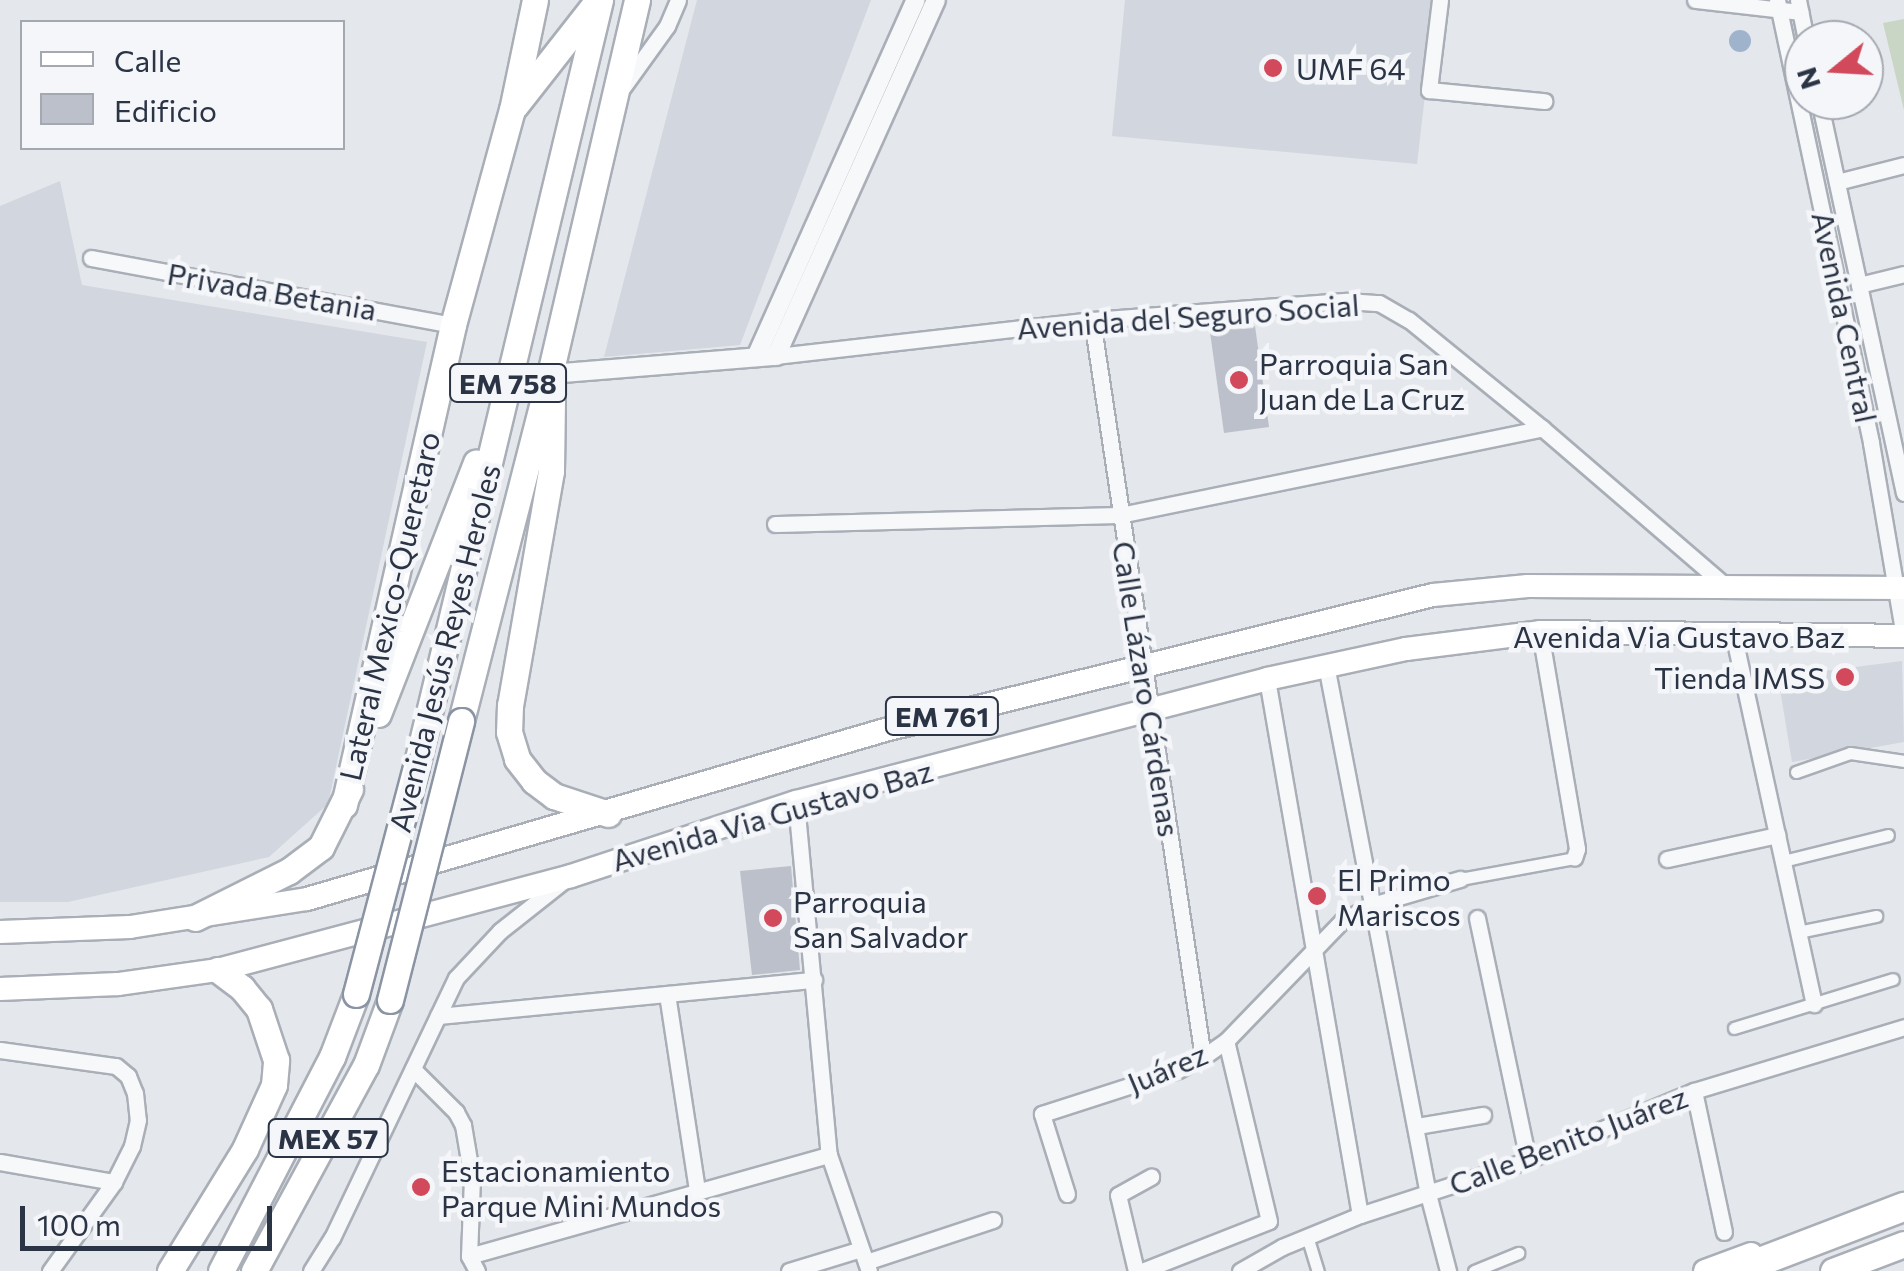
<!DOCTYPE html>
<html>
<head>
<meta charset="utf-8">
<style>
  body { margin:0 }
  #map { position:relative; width:1904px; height:1271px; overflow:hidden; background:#e4e7ec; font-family:Commissioner,sans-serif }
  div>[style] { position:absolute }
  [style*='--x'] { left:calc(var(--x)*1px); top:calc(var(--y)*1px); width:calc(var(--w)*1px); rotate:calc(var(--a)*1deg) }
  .built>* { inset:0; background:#d2d6de }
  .green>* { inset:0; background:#c9d6c5 }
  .water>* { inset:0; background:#9fb4cc }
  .round { border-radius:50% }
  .building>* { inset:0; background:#bbc0ca }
  .roads { filter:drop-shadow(2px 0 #a9aeb7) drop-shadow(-2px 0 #a9aeb7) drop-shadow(0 2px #a9aeb7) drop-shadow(0 -2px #a9aeb7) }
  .pedestrian>* { height:11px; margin:-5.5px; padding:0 5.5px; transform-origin:5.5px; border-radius:5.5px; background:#f7f8fa }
  .minor>* { height:15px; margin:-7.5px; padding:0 7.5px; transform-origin:7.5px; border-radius:7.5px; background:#f7f8fa }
  .tertiary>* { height:18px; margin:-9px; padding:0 9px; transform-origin:9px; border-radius:9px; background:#f7f8fa }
  .primary>* { height:22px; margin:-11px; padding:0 11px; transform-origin:11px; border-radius:11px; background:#fff }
  .trunk>* { height:25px; margin:-12.5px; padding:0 12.5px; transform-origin:12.5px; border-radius:12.5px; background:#fff }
  .motorway>* { height:28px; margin:-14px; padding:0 14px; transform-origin:14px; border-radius:14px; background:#fff }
  .bridges { filter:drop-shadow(2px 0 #8b94a3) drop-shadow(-2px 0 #8b94a3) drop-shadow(0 2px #8b94a3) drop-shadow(0 -2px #8b94a3) }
  .trunk-bridge>* { height:25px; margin:-12.5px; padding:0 12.5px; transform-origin:12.5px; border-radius:12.5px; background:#fff }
  .dots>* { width:28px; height:28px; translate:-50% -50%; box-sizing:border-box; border:5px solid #f4f6f9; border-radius:50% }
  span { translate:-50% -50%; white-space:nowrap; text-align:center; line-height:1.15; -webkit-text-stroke:9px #f4f6f9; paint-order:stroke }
  .shield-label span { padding:2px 8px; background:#f4f6f9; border:2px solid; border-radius:8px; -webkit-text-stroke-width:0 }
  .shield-label { font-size:28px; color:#2b3445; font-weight:700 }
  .poi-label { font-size:30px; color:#2b3445 }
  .left { translate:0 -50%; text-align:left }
  .right { translate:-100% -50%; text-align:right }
  .street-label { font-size:30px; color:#2b3445 }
  .legend { position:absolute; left:20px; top:20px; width:325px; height:130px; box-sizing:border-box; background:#f4f6f9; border:2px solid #a4a8b1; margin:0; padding:12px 18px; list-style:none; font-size:30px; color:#2b3445 }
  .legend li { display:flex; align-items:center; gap:20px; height:50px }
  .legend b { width:50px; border:2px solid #a4a8b1 }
  .north { position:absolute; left:1784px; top:20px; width:100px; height:100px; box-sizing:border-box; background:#f4f6f9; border:2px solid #a4a8b1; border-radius:50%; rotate:252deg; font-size:28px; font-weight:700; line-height:40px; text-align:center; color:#2b3445 }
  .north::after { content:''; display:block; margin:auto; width:35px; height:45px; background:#d1495b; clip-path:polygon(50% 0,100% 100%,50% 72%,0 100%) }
  .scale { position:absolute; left:20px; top:1206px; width:252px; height:45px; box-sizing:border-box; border:5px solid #2b3445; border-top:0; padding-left:12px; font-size:30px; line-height:35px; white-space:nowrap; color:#2b3445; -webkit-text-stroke:8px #f4f6f9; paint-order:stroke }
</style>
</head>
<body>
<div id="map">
  <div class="built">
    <div style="clip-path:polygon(697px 0,871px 0,740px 345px,604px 357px)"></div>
    <div style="clip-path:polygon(1125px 0,1436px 0,1417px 164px,1112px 136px)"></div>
    <div style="clip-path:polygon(60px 181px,82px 285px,427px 342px,328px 804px,269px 857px,68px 902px,0 902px,0 206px)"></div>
    <div style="clip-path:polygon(1902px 661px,1904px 742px,1792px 762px,1778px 677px)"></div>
  </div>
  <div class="green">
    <div style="clip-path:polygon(1904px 19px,1904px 110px,1883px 23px)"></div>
  </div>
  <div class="water">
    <div class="round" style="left:1729px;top:30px;width:22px;height:22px"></div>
  </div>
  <div class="building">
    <div style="clip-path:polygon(1255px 326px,1269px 427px,1224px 433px,1210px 332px)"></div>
    <div style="clip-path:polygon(791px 866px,800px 970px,752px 975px,740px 871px)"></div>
  </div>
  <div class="roads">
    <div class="pedestrian">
      <div style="--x:1796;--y:772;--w:57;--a:-19.4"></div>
      <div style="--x:1850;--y:753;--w:55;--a:8.4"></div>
      <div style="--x:1783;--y:861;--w:108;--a:-13.9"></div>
      <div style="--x:1460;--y:879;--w:116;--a:-10.4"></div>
      <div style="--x:1798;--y:932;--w:80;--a:-11.6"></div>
      <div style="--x:1734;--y:1028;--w:166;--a:-17.1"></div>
      <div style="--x:1307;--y:1236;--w:37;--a:73"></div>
      <div style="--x:1474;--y:1271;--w:48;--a:-22.2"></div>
    </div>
    <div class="minor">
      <div style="--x:1440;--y:0;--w:91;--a:97"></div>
      <div style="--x:1429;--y:90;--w:116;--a:5.5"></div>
      <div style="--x:1695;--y:0;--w:106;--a:6.5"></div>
      <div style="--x:1777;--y:0;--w:453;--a:78"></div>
      <div style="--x:1871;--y:443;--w:197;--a:80.3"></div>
      <div style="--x:1798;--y:0;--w:41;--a:78.7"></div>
      <div style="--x:623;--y:87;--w:75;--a:-54.2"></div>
      <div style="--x:667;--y:26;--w:28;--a:-67"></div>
      <div style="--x:1819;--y:100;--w:402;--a:77.8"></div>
      <div style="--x:1837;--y:182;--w:69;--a:-14.2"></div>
      <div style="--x:91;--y:258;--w:368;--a:10.5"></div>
      <div style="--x:1859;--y:285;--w:46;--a:-13.7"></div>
      <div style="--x:1092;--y:320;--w:745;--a:81.44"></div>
      <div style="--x:776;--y:356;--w:318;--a:-6.5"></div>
      <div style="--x:1092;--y:320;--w:256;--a:-4.3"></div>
      <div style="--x:1347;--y:301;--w:32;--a:4"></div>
      <div style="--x:1379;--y:303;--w:34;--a:30"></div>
      <div style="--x:1409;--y:320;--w:171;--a:39.1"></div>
      <div style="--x:1542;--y:428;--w:243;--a:40.7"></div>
      <div style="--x:775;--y:524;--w:345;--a:-1.5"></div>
      <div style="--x:1120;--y:515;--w:431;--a:-11.6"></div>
      <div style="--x:1540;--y:632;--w:220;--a:80.3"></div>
      <div style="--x:1577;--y:849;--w:9;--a:108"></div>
      <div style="--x:1733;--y:633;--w:380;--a:77.7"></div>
      <div style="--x:1326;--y:665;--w:539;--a:79.09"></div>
      <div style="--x:1428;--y:1194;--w:80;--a:75.4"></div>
      <div style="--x:1267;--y:679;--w:544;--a:80.16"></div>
      <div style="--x:796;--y:802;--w:355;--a:84.7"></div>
      <div style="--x:829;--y:1155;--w:123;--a:71"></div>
      <div style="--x:1667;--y:859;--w:113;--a:-12.3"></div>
      <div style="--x:1477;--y:918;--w:247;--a:78.1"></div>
      <div style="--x:667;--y:994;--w:198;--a:81.3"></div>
      <div style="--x:438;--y:1016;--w:378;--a:-5.5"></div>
      <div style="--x:0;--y:1050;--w:117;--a:7.9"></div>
      <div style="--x:116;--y:1066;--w:16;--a:40"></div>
      <div style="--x:128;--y:1076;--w:18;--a:68"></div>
      <div style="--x:135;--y:1093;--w:27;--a:84"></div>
      <div style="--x:138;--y:1120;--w:27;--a:103"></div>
      <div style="--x:132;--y:1146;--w:40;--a:116.6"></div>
      <div style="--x:114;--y:1182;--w:110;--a:125.7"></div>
      <div style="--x:413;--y:1069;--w:61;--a:45"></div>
      <div style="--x:456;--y:1112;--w:15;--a:62"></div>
      <div style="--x:463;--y:1125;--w:54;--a:80.4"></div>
      <div style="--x:472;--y:1178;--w:78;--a:92.2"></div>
      <div style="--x:469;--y:1256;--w:17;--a:62"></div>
      <div style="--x:1694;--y:1091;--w:144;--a:78"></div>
      <div style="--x:1417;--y:1126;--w:67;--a:-9.5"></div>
      <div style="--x:0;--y:1162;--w:116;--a:10"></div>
      <div style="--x:1067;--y:1194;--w:84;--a:-107.4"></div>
      <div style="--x:1042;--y:1114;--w:143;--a:-17.9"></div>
      <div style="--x:1178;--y:1070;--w:28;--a:-27"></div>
      <div style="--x:1203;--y:1057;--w:28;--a:-35"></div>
      <div style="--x:1226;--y:1041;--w:167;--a:-46"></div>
      <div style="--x:1342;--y:921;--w:34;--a:-28"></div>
      <div style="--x:1372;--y:905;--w:92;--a:-16.5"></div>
      <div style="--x:469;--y:1256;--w:374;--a:-15.7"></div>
      <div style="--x:866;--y:1262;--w:134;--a:-18.3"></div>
      <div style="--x:311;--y:1271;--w:39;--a:-58"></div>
      <div style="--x:332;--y:1238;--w:288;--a:-64.5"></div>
      <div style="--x:456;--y:978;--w:64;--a:-46.9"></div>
      <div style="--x:500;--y:931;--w:79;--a:-38.3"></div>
      <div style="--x:789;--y:1271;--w:75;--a:-17"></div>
      <div style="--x:1136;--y:1271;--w:78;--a:-103.3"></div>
      <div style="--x:1118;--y:1195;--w:38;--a:-29"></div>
      <div style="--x:1142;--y:1271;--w:136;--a:-21.5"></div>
      <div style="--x:1269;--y:1221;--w:185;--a:-103.4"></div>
      <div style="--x:1240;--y:1271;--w:48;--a:-29.7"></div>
      <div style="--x:1282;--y:1247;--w:84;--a:-22.3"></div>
      <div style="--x:1360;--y:1215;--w:177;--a:-18.1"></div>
      <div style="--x:1528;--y:1160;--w:180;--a:-22.6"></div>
      <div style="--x:1694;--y:1091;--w:220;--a:-16.9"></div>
    </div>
    <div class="tertiary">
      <div style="--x:756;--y:357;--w:391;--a:-65.9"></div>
      <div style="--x:550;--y:374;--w:227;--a:-4.6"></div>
      <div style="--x:776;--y:356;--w:390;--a:-65.8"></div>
    </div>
    <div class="primary">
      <div style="--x:0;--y:932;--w:130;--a:-2.2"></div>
      <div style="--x:130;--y:927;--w:179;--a:-9"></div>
      <div style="--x:307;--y:899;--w:602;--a:-16.3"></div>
      <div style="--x:885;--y:730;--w:564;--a:-13.84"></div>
      <div style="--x:1433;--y:595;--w:95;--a:-5.4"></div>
      <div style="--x:1528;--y:586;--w:376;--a:0.3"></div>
      <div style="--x:0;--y:989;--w:118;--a:-2.4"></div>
      <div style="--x:118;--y:984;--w:101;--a:-8"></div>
      <div style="--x:218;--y:970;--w:365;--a:-14.9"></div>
      <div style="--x:571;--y:876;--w:237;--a:-18.2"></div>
      <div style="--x:796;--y:802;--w:487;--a:-14.6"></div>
      <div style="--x:1267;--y:679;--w:142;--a:-12.2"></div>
      <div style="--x:1406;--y:649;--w:135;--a:-7.2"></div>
      <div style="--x:1540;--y:632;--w:364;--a:0.6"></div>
      <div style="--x:1705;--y:1271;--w:49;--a:-20.3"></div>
    </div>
    <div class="trunk">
      <div style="--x:515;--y:106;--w:130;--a:-51.9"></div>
      <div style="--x:552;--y:399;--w:72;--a:90.8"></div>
      <div style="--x:551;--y:471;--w:238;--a:99.9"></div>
      <div style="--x:510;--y:705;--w:27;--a:92"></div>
      <div style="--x:509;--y:732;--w:28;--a:73"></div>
      <div style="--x:517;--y:759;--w:28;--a:52"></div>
      <div style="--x:534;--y:781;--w:25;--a:37"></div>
      <div style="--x:554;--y:796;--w:57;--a:18.4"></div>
      <div style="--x:378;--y:714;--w:270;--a:-68.7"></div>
      <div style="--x:461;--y:721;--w:358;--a:-75.6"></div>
      <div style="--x:550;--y:374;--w:384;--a:-76.9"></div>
      <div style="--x:416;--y:767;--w:789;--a:-76.51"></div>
      <div style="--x:344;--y:805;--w:492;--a:-77.2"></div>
      <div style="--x:453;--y:325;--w:223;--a:-74.7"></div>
      <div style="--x:512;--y:110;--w:112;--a:-78.2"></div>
      <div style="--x:195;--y:918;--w:105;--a:-26.6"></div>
      <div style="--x:289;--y:871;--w:40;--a:-37"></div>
      <div style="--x:321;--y:847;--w:65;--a:-63.4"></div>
      <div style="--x:170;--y:1271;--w:143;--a:-58.4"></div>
      <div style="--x:245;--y:1149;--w:70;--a:-65.6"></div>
      <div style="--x:274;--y:1085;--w:25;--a:-85"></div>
      <div style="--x:276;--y:1060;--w:54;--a:-108.4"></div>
      <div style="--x:259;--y:1009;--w:27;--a:-129"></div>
      <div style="--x:242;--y:988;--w:30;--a:-143"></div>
      <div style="--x:221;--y:1271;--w:241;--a:-62.6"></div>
      <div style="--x:332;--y:1057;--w:67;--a:-69.1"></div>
      <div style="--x:254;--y:1271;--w:234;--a:-61.5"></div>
      <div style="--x:366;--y:1065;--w:69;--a:-69.7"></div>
      <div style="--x:1833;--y:1271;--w:76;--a:-20.8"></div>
    </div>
    <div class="motorway">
      <div style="--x:1736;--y:1271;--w:180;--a:-20.9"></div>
    </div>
  </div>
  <div class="bridges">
    <div class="trunk-bridge">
      <div style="--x:356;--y:994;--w:235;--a:-75.2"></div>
      <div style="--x:390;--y:1000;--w:288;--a:-75.7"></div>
    </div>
  </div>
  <div class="dots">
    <div style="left:1273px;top:68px;background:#d1495b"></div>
    <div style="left:1239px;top:380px;background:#d1495b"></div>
    <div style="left:1845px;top:677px;background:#d1495b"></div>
    <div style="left:1317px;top:896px;background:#d1495b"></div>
    <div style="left:773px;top:918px;background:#d1495b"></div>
    <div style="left:421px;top:1187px;background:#d1495b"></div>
  </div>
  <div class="shield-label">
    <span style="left:508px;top:383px">EM 758</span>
    <span style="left:942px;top:716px">EM 761</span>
    <span style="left:328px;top:1138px">MEX 57</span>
  </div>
  <div class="poi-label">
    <span class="left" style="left:1296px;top:68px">UMF 64</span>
    <span class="left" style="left:1259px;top:380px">Parroquia San<br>Juan de La Cruz</span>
    <span class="right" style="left:1825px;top:677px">Tienda IMSS</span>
    <span class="left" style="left:1337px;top:896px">El Primo<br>Mariscos</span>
    <span class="left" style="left:793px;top:918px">Parroquia<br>San Salvador</span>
    <span class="left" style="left:441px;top:1187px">Estacionamiento<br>Parque Mini Mundos</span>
  </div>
  <div class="street-label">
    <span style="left:272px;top:291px;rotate:10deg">Privada Betania</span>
    <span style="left:1188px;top:316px;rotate:-4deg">Avenida del Seguro Social</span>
    <span style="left:1845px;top:317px;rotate:78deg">Avenida Central</span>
    <span style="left:389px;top:606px;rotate:-77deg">Lateral Mexico-Queretaro</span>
    <span style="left:1679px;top:636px">Avenida Via Gustavo Baz</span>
    <span style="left:444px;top:648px;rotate:-76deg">Avenida Jesús Reyes Heroles</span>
    <span style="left:1147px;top:689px;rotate:81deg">Calle Lázaro Cárdenas</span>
    <span style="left:772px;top:815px;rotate:-16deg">Avenida Via Gustavo Baz</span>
    <span style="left:1167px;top:1068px;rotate:-23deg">Juárez</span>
    <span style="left:1568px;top:1140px;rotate:-21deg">Calle Benito Juárez</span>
  </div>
  <ul class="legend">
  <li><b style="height:12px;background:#fff"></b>Calle</li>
  <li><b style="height:28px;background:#bbc0ca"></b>Edificio</li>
  </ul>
  <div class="north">N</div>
  <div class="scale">100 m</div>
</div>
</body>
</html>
